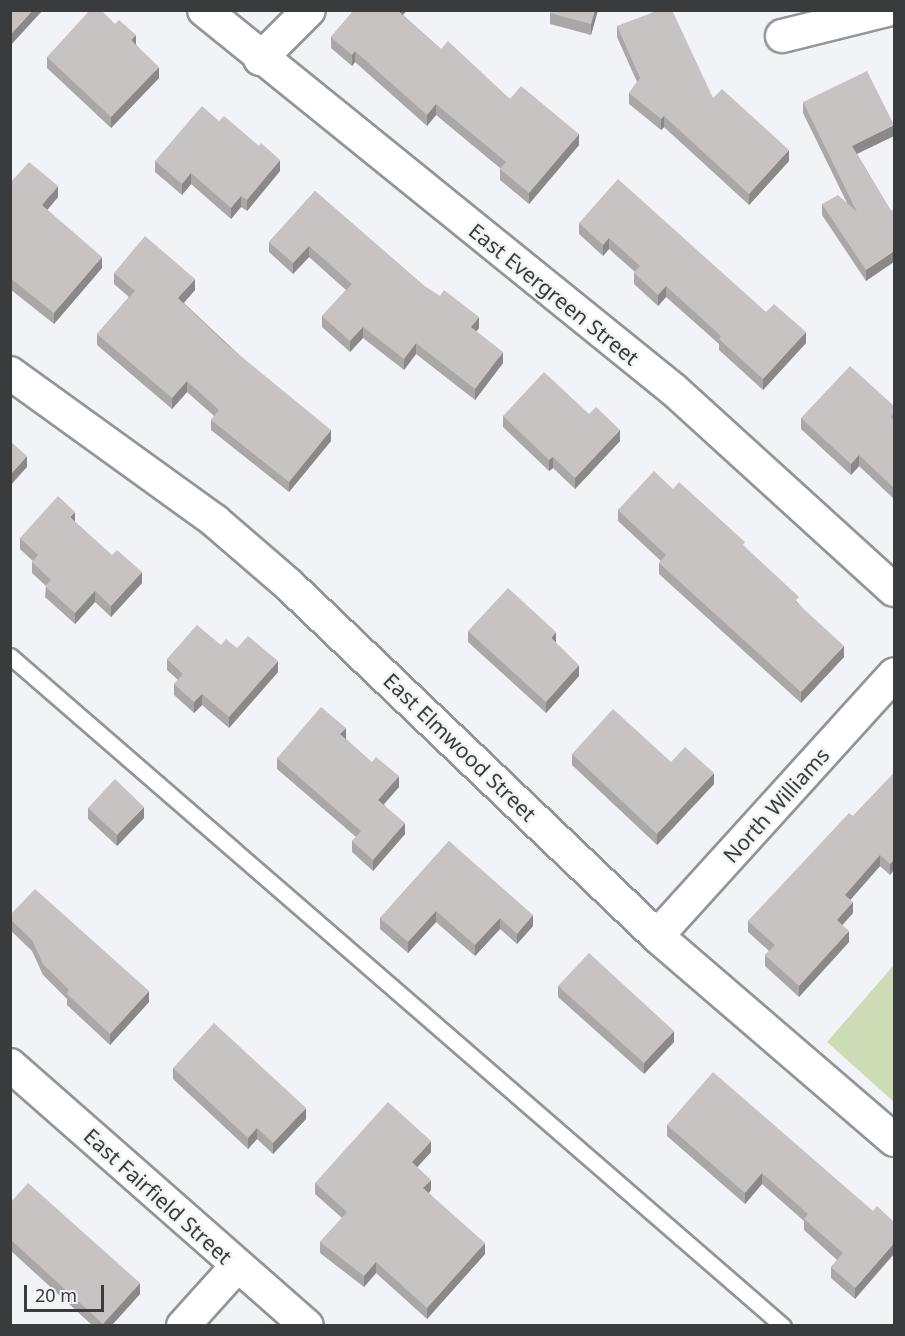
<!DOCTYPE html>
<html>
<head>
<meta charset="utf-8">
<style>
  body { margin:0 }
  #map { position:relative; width:905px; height:1336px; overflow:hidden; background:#f2f3f6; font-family:"Noto Sans",sans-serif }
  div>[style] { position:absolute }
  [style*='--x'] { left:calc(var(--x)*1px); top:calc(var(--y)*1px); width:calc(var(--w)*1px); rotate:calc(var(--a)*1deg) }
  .green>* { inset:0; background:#cddcb5 }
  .roads { filter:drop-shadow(2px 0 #949598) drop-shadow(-2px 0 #949598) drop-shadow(0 2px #949598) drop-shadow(0 -2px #949598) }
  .service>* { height:15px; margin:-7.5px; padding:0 7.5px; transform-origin:7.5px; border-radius:7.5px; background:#fff }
  .minor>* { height:32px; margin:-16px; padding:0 16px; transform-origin:16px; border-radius:16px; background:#fff }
  .wall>* { inset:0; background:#aaa8a7 }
  .shaded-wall>* { inset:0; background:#8b8888 }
  .building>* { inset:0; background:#c6c3c2 }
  span { translate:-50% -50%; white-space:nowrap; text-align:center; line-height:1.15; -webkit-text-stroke:4.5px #f2f3f6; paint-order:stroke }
  .street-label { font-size:21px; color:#3a3b3c }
  .frame { position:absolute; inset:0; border:12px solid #3a3b3c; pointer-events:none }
  .scale { position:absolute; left:24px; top:1285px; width:80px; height:27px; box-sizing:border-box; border:3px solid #3a3b3c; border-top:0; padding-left:8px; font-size:18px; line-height:21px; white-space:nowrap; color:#3a3b3c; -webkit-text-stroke:4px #f2f3f6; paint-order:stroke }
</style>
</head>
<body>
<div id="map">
  <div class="green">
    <div style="clip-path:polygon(894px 965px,894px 1102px,827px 1042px)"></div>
  </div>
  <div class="roads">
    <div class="service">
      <div style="--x:10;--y:656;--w:1023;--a:40.92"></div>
    </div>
    <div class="minor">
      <div style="--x:204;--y:10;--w:604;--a:38.96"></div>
      <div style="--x:674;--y:390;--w:297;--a:42.3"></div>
      <div style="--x:782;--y:36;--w:108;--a:-13.9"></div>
      <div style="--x:260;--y:59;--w:69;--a:-45"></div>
      <div style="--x:10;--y:373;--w:253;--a:35.8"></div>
      <div style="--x:215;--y:521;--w:96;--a:40.8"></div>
      <div style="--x:288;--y:584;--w:510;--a:43.65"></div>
      <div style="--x:657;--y:936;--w:313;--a:40.7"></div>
      <div style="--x:657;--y:936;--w:353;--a:-47.8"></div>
      <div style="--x:10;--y:1065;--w:395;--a:41.3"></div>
      <div style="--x:183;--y:1326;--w:81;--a:-48"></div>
    </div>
  </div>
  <div class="wall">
    <div style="clip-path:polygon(354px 10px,407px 10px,403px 15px,441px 49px,510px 99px,579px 145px,529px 204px,500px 180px,500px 168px,436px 115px,427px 126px,355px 62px,352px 66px,331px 48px,331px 37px)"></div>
    <div style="clip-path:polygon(550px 10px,598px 10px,591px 35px,550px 24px)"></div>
    <div style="clip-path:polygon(617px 26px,713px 98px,789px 161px,749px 205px,664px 127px,661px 130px,629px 104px,629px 93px,637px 82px,617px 37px)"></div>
    <div style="clip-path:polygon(136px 44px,159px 78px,111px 128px,47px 68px,47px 57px)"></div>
    <div style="clip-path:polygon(803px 102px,894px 136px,857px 154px,891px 211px,866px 281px,822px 215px,822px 204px,847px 203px,803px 113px)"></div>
    <div style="clip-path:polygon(155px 161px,280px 171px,247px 211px,241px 207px,231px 219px,191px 184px,182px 195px,155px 172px)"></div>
    <div style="clip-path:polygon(10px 183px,58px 197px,47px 210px,102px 268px,54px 324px,10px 289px)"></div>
    <div style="clip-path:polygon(315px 191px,423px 285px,479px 328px,476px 331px,503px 363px,475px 400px,416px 354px,404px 370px,363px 338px,350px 352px,322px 327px,322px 316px,346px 290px,309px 257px,293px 274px,269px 252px,269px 242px)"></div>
    <div style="clip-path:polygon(579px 223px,766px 312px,806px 343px,763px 390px,719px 350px,719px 344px,666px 297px,658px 306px,634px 284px,634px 273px,635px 272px,609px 249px,603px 256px,579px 234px)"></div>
    <div style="clip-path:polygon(114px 273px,195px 290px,184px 303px,331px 441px,289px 492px,211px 430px,211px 420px,214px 416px,187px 392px,172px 409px,97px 345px,97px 334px,129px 297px,114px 284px)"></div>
    <div style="clip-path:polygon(894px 406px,894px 499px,859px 466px,851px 475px,801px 429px,801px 418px)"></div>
    <div style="clip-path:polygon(589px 414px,620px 441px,575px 489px,553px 468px,549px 471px,503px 427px,503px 416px)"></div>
    <div style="clip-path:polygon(673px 489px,745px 547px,799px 604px,844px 657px,801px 703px,659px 574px,659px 563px,661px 561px,618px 521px,618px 510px)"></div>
    <div style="clip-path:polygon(75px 522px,142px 583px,111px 617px,95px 602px,75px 624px,45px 597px,46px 586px,32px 573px,32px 562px,33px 561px,20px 549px,20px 538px)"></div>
    <div style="clip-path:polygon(468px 631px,556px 643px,579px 676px,546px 713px,468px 642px)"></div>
    <div style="clip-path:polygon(221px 645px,237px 648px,278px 672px,229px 728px,202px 705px,194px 713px,174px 695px,174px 684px,178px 680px,167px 670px,167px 659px)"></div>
    <div style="clip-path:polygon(346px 739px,399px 787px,384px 804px,405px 834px,373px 871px,352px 852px,352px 841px,356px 837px,277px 769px,277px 758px)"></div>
    <div style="clip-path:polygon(572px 754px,671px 762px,714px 784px,657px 845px,572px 765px)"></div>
    <div style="clip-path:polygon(894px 773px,890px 875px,880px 866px,850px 900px,853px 913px,842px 925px,849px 942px,799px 997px,765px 966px,765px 955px,769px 951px,748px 932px,748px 921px,853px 816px)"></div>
    <div style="clip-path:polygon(88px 808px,144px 818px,117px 846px,88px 819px)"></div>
    <div style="clip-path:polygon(449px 841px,533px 926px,517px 944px,500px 929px,475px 956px,436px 922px,408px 953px,380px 929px,380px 918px)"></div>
    <div style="clip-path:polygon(10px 915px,149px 1002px,110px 1045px,67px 1005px,67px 999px,43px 975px,32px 951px,10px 930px)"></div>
    <div style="clip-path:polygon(558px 986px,674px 1042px,644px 1074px,558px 997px)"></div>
    <div style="clip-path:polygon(173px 1068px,306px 1119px,273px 1154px,257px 1139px,248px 1149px,173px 1079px)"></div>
    <div style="clip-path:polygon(667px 1125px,873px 1211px,855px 1299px,831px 1278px,831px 1267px,837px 1260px,804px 1230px,804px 1221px,762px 1184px,745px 1204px,667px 1136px)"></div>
    <div style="clip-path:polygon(431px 1152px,417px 1167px,431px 1190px,429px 1193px,485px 1254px,427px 1319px,376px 1273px,364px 1287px,320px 1253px,320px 1242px,342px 1218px,315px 1194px,315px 1183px)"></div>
    <div style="clip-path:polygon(10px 1203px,140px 1294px,111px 1326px,93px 1326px,10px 1250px)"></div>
  </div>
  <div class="shaded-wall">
    <div style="clip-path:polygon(33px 10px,43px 10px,10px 46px,10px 35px)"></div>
    <div style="clip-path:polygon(407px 10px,397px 22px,397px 11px)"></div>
    <div style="clip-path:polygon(595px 10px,598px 10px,591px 35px,591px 24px)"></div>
    <div style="clip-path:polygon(136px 35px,136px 46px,131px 40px)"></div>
    <div style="clip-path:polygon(355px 51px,355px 62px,352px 66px,352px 55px)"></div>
    <div style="clip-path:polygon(159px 67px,159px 78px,111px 128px,111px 117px)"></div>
    <div style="clip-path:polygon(436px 104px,436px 115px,427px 126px,427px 115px)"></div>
    <div style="clip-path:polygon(664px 116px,664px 127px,661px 130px,661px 119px)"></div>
    <div style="clip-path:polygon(12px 118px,12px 129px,10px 130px,10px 119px)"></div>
    <div style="clip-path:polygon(894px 125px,894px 136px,852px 156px,852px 146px)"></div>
    <div style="clip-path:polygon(579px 134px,579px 145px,529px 204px,529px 193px)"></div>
    <div style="clip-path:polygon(789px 150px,789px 161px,749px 205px,749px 194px)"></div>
    <div style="clip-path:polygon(280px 160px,280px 171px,247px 211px,247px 200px)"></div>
    <div style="clip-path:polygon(191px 173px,191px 184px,182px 195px,182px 184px)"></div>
    <div style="clip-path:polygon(58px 186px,58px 197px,42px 216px,42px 205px)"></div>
    <div style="clip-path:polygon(241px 196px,241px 207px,231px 219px,231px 208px)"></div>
    <div style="clip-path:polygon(609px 238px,609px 249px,603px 256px,603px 245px)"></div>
    <div style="clip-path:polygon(309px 246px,309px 257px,293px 274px,293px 263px)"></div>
    <div style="clip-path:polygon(894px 251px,894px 262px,866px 281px,866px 270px)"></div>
    <div style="clip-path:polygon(102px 257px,102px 268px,54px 324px,54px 313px)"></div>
    <div style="clip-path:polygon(195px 279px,195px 290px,178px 309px,178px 298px)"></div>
    <div style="clip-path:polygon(666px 286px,666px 297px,658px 306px,658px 295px)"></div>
    <div style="clip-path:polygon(479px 317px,479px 328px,471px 338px,471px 327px)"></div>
    <div style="clip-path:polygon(363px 327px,363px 338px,350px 352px,350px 341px)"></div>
    <div style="clip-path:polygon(806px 332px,806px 343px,763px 390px,763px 379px)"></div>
    <div style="clip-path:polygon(416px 343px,416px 354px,404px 370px,404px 359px)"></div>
    <div style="clip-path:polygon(503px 352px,503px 363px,475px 400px,475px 389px)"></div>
    <div style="clip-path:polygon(187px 381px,187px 392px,172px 409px,172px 398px)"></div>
    <div style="clip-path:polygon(331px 430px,331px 441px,289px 492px,289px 482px)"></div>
    <div style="clip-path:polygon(620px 430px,620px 441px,575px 489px,575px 478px)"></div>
    <div style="clip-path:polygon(859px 455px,859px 466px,851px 475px,851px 464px)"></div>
    <div style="clip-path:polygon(27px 456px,27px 467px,10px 486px,10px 475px)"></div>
    <div style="clip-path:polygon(553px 457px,553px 468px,549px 471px,549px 460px)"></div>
    <div style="clip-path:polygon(75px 512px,75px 523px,70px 517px)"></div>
    <div style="clip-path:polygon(142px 572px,142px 583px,111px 617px,111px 606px)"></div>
    <div style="clip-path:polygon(95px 591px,95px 602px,75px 624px,75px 613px)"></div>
    <div style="clip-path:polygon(556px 632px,556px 643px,551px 638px)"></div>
    <div style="clip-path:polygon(844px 646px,844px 657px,801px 703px,801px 692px)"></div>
    <div style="clip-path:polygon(278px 661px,278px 672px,229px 728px,229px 717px)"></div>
    <div style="clip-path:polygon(579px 665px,579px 676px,546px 713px,546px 702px)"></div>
    <div style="clip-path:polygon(202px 694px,202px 705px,194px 713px,194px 702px)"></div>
    <div style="clip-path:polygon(346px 728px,346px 739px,340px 745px,340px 734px)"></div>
    <div style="clip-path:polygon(714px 773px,714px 784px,657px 845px,657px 834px)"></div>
    <div style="clip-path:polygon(399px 776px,399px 787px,378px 811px,378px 800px)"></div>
    <div style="clip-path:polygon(144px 807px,144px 818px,117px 846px,117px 835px)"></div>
    <div style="clip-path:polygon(405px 823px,405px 834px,373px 871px,373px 860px)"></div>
    <div style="clip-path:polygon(880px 855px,880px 866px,845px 906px,845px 895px)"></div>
    <div style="clip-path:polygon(894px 859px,894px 870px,890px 875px,890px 864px)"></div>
    <div style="clip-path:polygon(853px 902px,853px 913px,837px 931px,837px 920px)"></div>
    <div style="clip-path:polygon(436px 911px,436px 922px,408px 953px,408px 942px)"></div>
    <div style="clip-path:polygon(533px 915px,533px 926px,517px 944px,517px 934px)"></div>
    <div style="clip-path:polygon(500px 918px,500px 929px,475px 956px,475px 945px)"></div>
    <div style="clip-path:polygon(849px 931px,849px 942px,799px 997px,799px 986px)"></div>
    <div style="clip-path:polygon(149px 991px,149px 1002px,110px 1045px,110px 1034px)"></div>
    <div style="clip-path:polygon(674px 1031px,674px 1042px,644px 1074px,644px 1063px)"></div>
    <div style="clip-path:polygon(306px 1108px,306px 1119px,273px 1154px,273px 1143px)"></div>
    <div style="clip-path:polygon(257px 1128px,257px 1139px,248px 1149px,248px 1138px)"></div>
    <div style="clip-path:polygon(431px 1141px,431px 1152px,412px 1173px,412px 1162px)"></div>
    <div style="clip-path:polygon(762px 1173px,762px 1184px,745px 1204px,745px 1193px)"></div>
    <div style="clip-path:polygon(431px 1180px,431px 1190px,423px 1199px,423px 1188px)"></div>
    <div style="clip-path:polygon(485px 1243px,485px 1254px,427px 1319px,427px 1308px)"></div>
    <div style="clip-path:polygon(894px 1243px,894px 1254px,855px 1299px,855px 1288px)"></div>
    <div style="clip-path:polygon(376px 1262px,376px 1273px,364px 1287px,364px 1276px)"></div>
    <div style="clip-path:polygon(140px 1283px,140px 1294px,111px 1326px,103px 1326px,103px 1324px)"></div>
  </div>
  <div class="building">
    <div style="clip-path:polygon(10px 10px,33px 10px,10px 35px)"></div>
    <div style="clip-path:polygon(90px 10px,101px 10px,115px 24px,119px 20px,136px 35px,131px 40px,159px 67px,111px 117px,47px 57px)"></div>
    <div style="clip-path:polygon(354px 10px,397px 10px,441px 49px,448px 41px,510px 99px,521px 86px,579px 134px,529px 193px,500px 169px,506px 162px,436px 104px,427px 115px,355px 51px,352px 55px,331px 37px)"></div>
    <div style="clip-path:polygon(550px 10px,595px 10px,591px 24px,550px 13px)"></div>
    <div style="clip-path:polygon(659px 10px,672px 10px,713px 98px,722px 89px,789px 150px,749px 194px,664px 116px,661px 119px,629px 93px,640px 78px,617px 26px)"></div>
    <div style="clip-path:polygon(867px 71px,894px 125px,852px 146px,891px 211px,894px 209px,894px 251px,866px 270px,822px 204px,838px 195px,857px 212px,803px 102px)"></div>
    <div style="clip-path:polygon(202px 106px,219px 121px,224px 116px,259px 146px,261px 143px,280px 160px,247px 200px,241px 196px,231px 208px,191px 173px,182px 184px,155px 161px)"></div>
    <div style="clip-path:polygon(29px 162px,58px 186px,42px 205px,102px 257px,54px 313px,10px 278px,10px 183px)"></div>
    <div style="clip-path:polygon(618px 179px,766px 312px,774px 304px,806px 332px,763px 379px,719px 339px,721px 336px,666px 286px,658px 295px,634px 273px,640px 266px,609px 238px,603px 245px,579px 223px)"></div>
    <div style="clip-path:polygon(315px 191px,423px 285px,440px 296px,444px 290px,479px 317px,471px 327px,503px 352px,475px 389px,416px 343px,404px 359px,363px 327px,350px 341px,322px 316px,352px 284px,309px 246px,293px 263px,269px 242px)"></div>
    <div style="clip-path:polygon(145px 236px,195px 279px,178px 298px,226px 344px,331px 430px,289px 482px,211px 420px,219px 410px,187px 381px,172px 398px,97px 334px,135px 291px,114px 273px)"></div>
    <div style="clip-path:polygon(850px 366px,894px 406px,894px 413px,891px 417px,894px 420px,894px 488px,859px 455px,851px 464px,801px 418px)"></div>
    <div style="clip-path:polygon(544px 372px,589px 414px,596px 407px,620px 430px,575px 478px,553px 457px,549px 460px,503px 416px)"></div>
    <div style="clip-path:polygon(10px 441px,27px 456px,10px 475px)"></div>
    <div style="clip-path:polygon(654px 471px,673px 489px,679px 482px,745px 542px,743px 545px,799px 597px,795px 601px,844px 646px,801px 692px,659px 563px,666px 555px,618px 510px)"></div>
    <div style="clip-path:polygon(58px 496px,75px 512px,70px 517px,112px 555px,117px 550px,142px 572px,111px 606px,95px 591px,75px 613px,45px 586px,51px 580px,32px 562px,38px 555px,20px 538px)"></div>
    <div style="clip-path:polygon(508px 588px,556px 632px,551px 638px,579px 665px,546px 702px,468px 631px)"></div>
    <div style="clip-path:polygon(197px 625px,221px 645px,226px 639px,237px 648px,248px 636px,278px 661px,229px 717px,202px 694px,194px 702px,174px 684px,183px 674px,167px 659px)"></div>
    <div style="clip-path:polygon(321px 707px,346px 728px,340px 734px,372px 762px,376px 757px,399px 776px,378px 800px,405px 823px,373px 860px,352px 841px,361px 831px,277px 758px)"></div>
    <div style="clip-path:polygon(613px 709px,671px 762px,685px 747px,714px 773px,657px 834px,572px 754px)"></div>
    <div style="clip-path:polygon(894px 773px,894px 859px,890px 864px,880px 855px,845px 895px,853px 902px,837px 920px,849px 931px,799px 986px,765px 955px,775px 945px,748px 921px,849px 813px,853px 816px)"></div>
    <div style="clip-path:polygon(115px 779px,144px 807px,117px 835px,88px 808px)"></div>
    <div style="clip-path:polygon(449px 841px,533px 915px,517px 934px,500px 918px,475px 945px,436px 911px,408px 942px,380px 918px)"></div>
    <div style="clip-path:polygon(35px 889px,149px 991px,110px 1034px,67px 994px,69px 990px,43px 964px,32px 940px,10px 919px,10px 915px)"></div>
    <div style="clip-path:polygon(589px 953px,674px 1031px,644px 1063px,558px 986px)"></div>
    <div style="clip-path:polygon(214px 1023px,306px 1108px,273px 1143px,257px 1128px,248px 1138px,173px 1068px)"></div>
    <div style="clip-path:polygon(713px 1072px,873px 1211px,877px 1206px,894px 1222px,894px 1243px,855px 1288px,831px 1267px,843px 1253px,804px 1219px,808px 1214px,762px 1173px,745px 1193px,667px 1125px)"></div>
    <div style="clip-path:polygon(388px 1102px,431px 1141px,412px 1162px,431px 1180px,423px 1188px,485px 1243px,427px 1308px,376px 1262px,364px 1276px,320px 1242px,347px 1212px,315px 1183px)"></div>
    <div style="clip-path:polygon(28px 1183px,140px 1283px,103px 1324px,10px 1239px,10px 1203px)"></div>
  </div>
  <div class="street-label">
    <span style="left:554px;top:294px;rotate:39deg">East Evergreen Street</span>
    <span style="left:460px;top:747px;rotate:44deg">East Elmwood Street</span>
    <span style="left:776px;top:805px;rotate:-48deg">North Williams</span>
    <span style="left:158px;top:1196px;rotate:42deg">East Fairfield Street</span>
  </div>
  <div class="frame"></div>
  <div class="scale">20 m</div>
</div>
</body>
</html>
